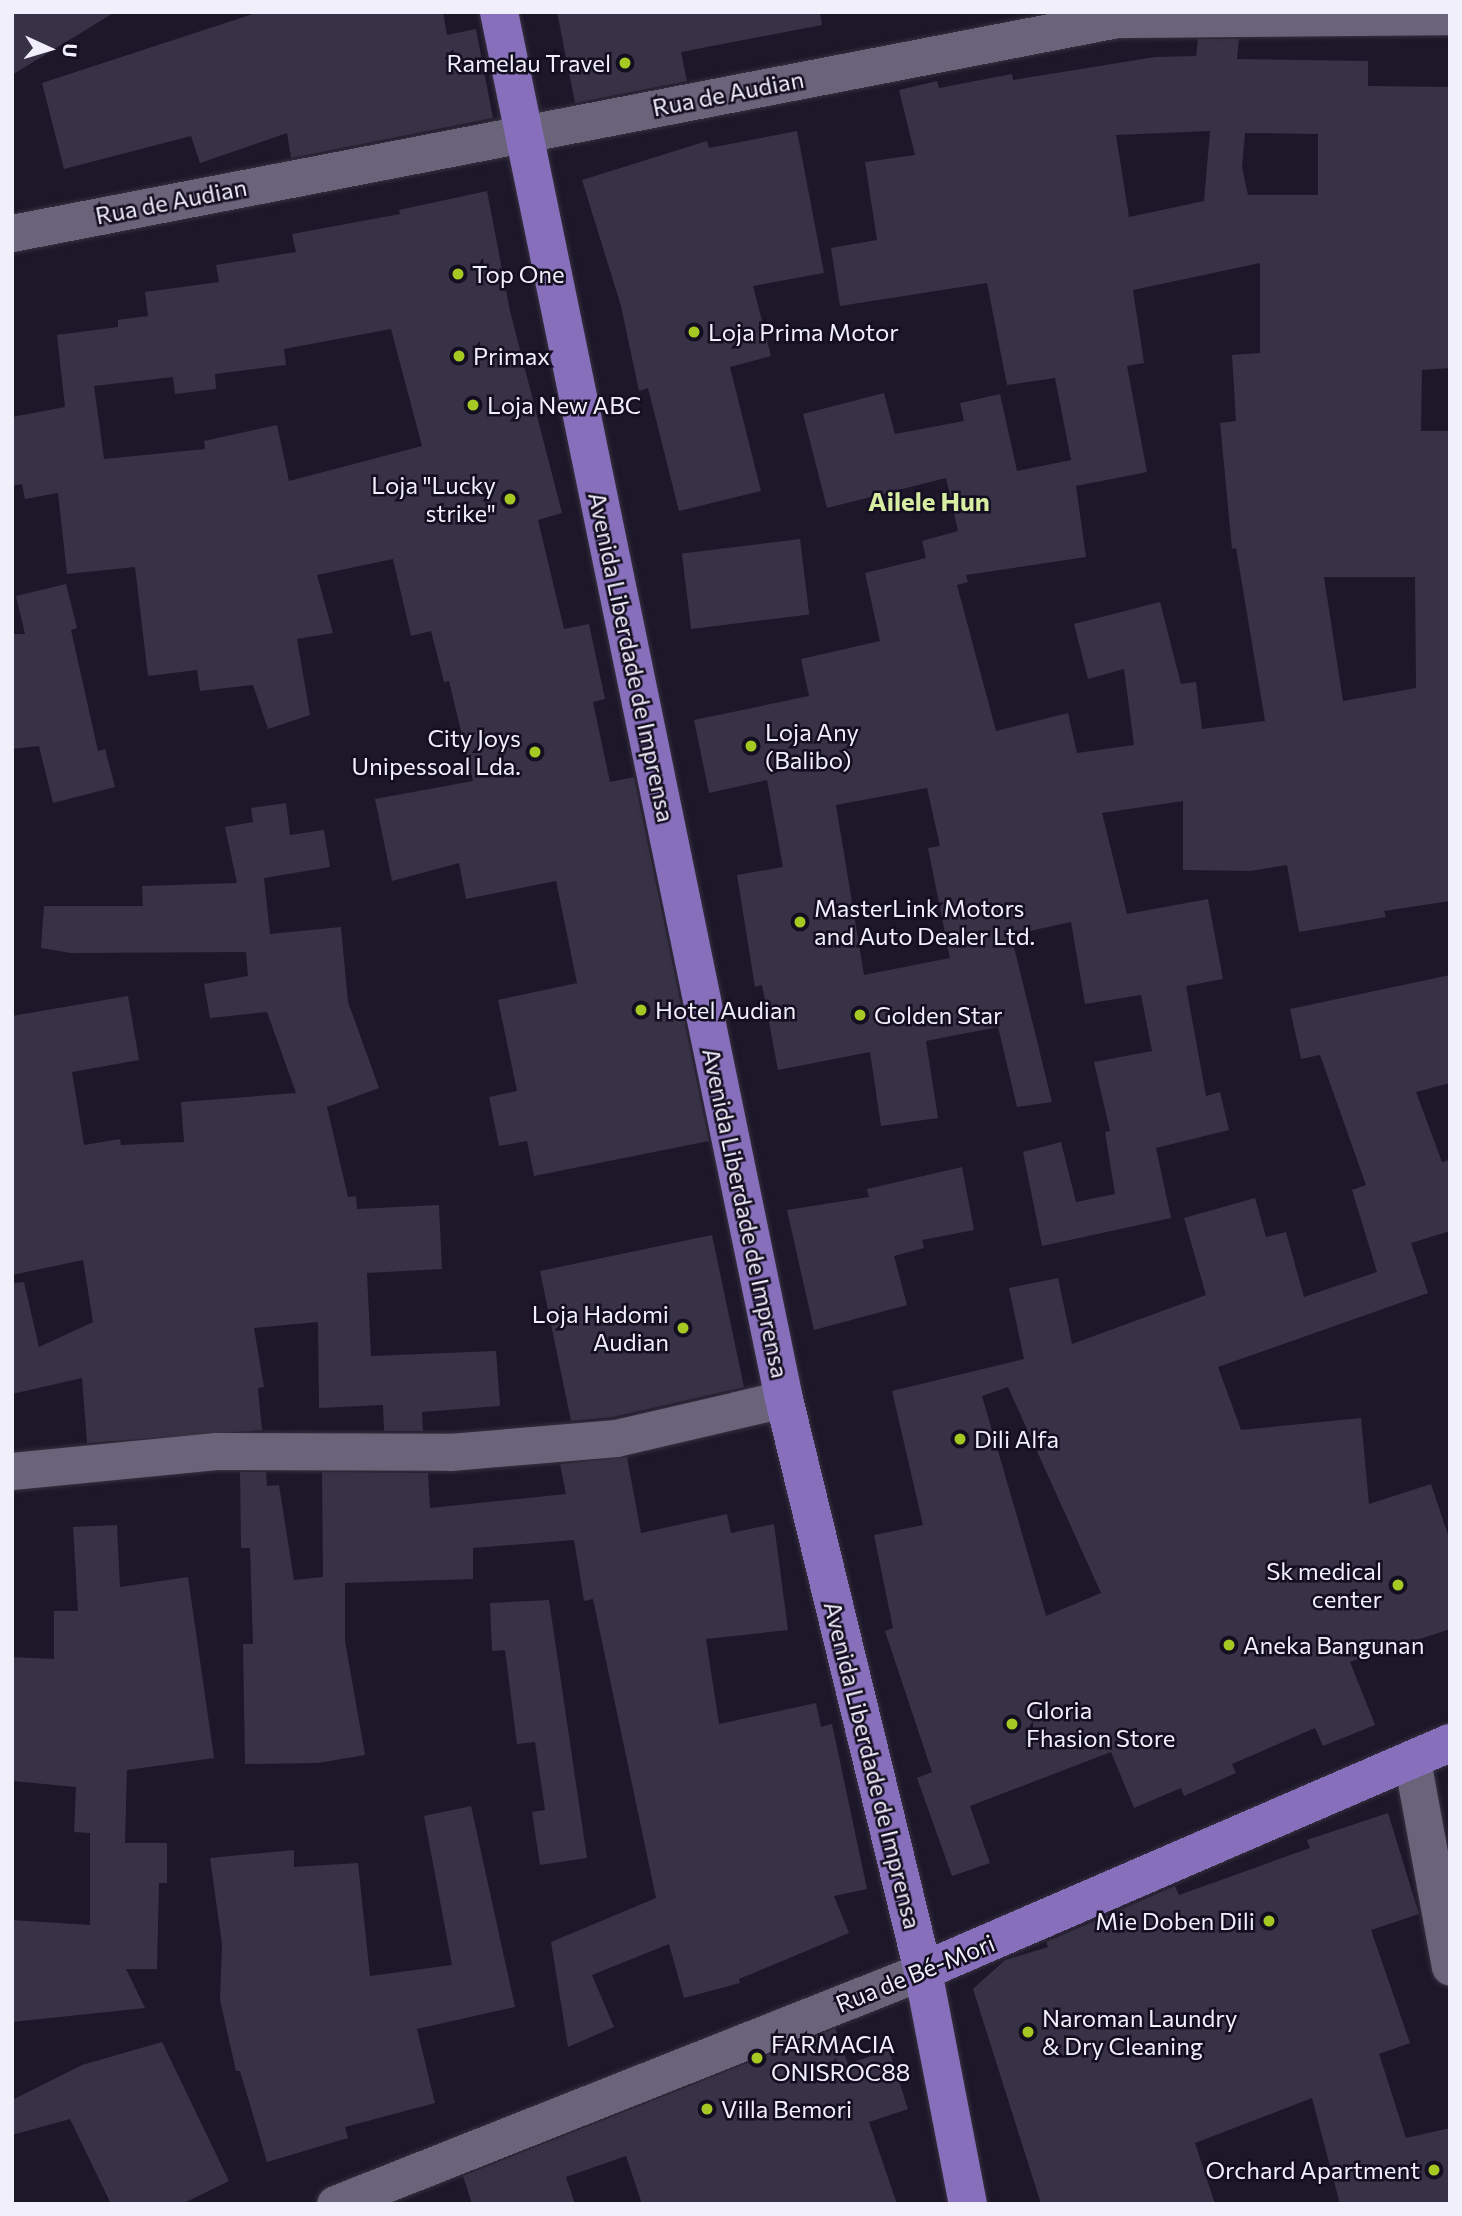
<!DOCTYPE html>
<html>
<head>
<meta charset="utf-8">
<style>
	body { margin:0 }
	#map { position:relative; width:1462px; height:2216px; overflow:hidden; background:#1d1729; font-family:Commissioner,sans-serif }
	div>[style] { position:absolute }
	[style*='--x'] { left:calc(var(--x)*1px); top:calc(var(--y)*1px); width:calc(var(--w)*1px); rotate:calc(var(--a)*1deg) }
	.building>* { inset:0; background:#383246; transform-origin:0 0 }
	.roads { filter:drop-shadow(0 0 2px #363240) drop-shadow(0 0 2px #363240) }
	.minor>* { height:37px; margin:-18.5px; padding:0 18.5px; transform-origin:18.5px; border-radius:18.5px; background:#6a647b }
	.major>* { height:38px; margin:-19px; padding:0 19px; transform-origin:19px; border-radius:19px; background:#886fbb }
	.dots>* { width:19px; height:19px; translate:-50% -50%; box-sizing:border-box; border:4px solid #130e20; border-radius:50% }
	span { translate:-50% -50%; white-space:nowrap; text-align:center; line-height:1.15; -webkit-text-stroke:5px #130e20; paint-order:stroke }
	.poi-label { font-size:24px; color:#f2effc }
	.right { translate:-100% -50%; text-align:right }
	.left { translate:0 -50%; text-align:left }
	.street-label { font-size:24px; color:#f2effc }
	.neighbourhood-label { font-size:26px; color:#d7eea2; font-weight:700 }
	.frame { position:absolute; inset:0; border:14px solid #f2effc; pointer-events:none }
	.north { position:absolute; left:14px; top:14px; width:70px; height:70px; -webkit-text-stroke:5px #130e20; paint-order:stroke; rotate:94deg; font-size:19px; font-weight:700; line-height:28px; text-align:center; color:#f2effc }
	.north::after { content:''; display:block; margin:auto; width:24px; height:32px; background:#f2effc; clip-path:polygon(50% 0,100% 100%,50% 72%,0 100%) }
</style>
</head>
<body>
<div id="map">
	<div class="building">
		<div style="clip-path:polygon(12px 12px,115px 12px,12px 75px)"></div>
		<div style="clip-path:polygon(259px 12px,443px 12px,447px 35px,476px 29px,493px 118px,291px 158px,287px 133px,200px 163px,191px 136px,64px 169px,42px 83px)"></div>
		<div style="clip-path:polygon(557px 12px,820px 12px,822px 25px,681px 52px,687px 81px,575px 103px)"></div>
		<div style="clip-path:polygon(evenodd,1198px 39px,1239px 39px,1237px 59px,1368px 61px,1368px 86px,1450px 87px,1450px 368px,1422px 370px,1421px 431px,1450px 431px,1450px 901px,1384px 911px,1386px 917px,1299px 932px,1287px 865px,1250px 871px,1183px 870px,1183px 801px,1102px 813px,1127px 914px,1208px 899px,1223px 979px,1186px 986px,1206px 1096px,1220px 1092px,1229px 1130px,1156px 1148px,1171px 1218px,1042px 1246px,1023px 1152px,1061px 1142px,1076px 1202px,1115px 1194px,1105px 1132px,1110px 1131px,1094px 1062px,1152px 1051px,1141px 995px,1085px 1004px,1071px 922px,1011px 935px,1052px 1102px,1017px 1107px,998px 1027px,926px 1041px,938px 1118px,881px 1126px,870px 1052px,778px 1070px,762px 985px,755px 987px,737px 875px,783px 867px,767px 780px,709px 793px,694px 720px,809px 696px,801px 659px,880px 641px,865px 573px,926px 558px,922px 541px,958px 531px,946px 478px,827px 508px,803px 414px,884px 393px,895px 434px,964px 421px,960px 403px,1000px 394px,1017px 471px,1071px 460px,1055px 378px,1007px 385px,987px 283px,840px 306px,831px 248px,877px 240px,865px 162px,915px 155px,899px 90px,937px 81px,939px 88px,1012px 74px,1013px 80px,1155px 57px,1196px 56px,1198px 39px,1210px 131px,1204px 201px,1129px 217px,1116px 135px,1210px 131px,1198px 39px,1245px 133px,1318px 134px,1318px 195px,1248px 195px,1242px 167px,1245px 133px,1198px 39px,1260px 263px,1260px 353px,1232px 355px,1236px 421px,1220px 423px,1232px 549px,1236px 548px,1265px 721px,1202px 729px,1196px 682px,1181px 684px,1160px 602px,1074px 624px,1088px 679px,1124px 669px,1134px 745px,1077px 753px,1068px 713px,996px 731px,957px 585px,968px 582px,966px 575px,1086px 557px,1076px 486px,1147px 472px,1127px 366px,1144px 363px,1133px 290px,1260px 263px,1198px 39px,1324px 577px,1415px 577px,1416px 688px,1343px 701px,1324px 577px,1198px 39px,927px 788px,940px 846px,928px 848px,950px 958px,864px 975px,836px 805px,927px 788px)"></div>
		<div style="clip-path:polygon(797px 131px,824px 273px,753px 286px,771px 356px,730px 367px,761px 491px,679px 511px,648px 388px,639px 391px,621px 306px,582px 180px,707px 141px,709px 148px)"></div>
		<div style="clip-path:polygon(evenodd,487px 191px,510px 311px,562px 513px,538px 520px,564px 629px,589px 624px,605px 699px,593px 702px,610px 782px,634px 777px,709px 1141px,534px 1176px,527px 1141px,499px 1146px,489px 1097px,517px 1091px,498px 1000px,577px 983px,556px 881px,466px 899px,459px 863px,392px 881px,375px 799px,473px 781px,449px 681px,444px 682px,431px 631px,411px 636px,393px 559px,317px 575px,333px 633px,297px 639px,310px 715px,268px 729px,253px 685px,200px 691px,197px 670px,148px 676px,135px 567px,67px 574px,58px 493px,25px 499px,22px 484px,12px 486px,12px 417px,65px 407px,57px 335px,118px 327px,118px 320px,148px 316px,145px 292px,219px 282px,216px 265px,296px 252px,292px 234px,400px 214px,399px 210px,487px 191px,391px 329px,422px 446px,289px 481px,277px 425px,204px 441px,205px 449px,104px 459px,94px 386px,173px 377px,175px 394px,216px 389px,215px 374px,286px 365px,284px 349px,391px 329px)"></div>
		<div style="left:800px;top:539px;width:76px;height:119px;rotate:83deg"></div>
		<div style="clip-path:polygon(66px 584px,77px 628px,71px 630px,98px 751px,105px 749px,115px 787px,53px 803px,39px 746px,12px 749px,12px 634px,25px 634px,16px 596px)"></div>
		<div style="clip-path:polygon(286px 803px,290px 835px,324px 830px,330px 867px,264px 878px,270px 934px,341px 927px,348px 1002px,379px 1088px,327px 1107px,348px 1197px,356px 1196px,357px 1209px,439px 1205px,442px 1269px,367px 1273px,371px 1356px,496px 1351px,500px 1406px,422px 1412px,423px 1431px,384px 1431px,383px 1405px,319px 1408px,318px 1322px,254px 1328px,264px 1387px,258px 1388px,262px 1430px,87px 1443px,82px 1378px,12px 1394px,12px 1283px,24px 1282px,39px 1347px,93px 1322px,83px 1260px,12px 1275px,12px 1016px,128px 996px,139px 1060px,72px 1072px,84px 1145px,120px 1139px,121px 1145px,184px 1142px,181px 1102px,296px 1093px,267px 1012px,210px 1018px,204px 984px,248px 976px,246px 952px,71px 953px,41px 948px,44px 906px,143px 906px,142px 886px,237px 883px,225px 827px,253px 822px,251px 808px)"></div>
		<div style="clip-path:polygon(evenodd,1450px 975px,1450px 1083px,1416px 1092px,1442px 1162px,1450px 1160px,1450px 1231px,1411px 1243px,1428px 1293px,1218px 1367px,1241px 1430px,1361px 1418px,1369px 1504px,1431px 1484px,1450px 1541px,1450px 1629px,1350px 1662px,1375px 1725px,1323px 1746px,1315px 1728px,1232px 1764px,1236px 1773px,1184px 1796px,1181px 1788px,1134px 1808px,1111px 1752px,970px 1806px,990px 1863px,952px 1876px,917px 1778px,932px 1772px,885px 1631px,893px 1628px,874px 1535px,923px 1525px,892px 1391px,1024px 1359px,1009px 1288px,1058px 1278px,1072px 1344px,1206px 1295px,1184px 1218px,1255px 1198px,1266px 1237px,1286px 1232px,1304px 1297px,1377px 1272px,1352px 1190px,1366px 1185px,1320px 1055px,1301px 1059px,1290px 1009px,1450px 975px,1008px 1387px,1101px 1593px,1046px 1616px,982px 1396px,1008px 1387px)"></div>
		<div style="clip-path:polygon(962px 1167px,974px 1230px,922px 1240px,924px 1248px,894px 1256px,907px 1305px,814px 1330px,787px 1210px,869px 1197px,867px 1189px)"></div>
		<div style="clip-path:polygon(712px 1235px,744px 1387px,613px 1417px,571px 1421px,540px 1271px)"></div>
		<div style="clip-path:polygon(627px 1457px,641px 1533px,727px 1514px,731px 1533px,774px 1524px,788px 1630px,706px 1639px,719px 1724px,816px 1703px,821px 1727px,832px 1724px,867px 1889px,834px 1896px,849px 1933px,739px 1979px,740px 1983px,684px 1998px,669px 1944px,592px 1975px,614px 2027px,568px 2047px,551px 1942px,656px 1898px,593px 1599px,584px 1601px,574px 1540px,473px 1548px,473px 1579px,345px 1583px,345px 1641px,365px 1755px,318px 1763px,245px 1764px,243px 1644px,253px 1644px,250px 1548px,241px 1548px,240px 1472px,266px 1472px,267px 1486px,279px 1485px,294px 1580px,323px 1577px,322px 1472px,428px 1473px,430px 1508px,566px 1494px,560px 1464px)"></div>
		<div style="clip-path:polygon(117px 1525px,120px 1587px,188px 1577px,214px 1758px,127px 1770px,125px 1843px,167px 1843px,167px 1883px,159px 1883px,157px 1969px,126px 1969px,145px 2008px,12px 2022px,12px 1920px,90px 1925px,90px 1833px,74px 1832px,76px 1787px,12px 1781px,12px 1657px,54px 1659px,54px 1611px,78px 1611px,73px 1527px)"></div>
		<div style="clip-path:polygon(549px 1600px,587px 1858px,540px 1865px,532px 1812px,545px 1810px,535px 1742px,517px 1744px,505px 1650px,492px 1651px,490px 1603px)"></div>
		<div style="clip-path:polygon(471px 1806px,515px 2007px,417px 2029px,435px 2103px,345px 2127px,348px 2138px,267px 2162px,240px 2071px,236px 2071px,220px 2000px,222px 1944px,210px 1858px,294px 1850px,294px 1867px,358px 1863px,370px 1976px,452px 1965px,424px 1816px)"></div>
		<div style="clip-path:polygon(1388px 1813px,1419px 1914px,1371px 1930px,1410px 2043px,1379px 2054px,1406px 2138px,1450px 2128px,1450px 2204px,1340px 2204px,1312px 2098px,1195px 2143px,1215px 2204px,1041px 2204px,973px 1989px,1005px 1960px,1048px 1947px,1046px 1942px,1175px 1886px,1179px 1895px,1310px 1848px,1307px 1840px)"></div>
		<div style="clip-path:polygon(835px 2028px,848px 2064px,889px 2050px,908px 2109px,869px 2122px,897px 2204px,642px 2204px,626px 2156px,566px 2177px,575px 2204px,472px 2204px,463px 2176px)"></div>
		<div style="clip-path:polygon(162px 2042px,229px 2181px,182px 2204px,111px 2204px,70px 2119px,12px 2135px,12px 2100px,82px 2065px)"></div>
	</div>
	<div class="roads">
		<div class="minor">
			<div style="--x:12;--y:233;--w:1126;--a:-10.96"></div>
			<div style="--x:1117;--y:19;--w:333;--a:-0.5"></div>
			<div style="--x:12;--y:1471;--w:205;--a:-5.6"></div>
			<div style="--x:216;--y:1451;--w:234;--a:0.2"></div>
			<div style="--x:450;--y:1452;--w:167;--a:-4.8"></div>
			<div style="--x:616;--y:1438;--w:172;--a:-13.1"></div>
			<div style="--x:1412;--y:1760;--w:210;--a:79.6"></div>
			<div style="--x:335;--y:2204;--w:632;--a:-21.62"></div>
		</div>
		<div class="major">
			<div style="--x:499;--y:12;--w:1416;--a:78.39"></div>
			<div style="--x:784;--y:1399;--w:589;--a:76.34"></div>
			<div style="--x:923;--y:1971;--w:237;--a:79.1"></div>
			<div style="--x:923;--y:1971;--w:574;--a:-23.4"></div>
		</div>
	</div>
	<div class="dots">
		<div style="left:625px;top:63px;background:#a5c823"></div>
		<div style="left:458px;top:274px;background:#a5c823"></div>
		<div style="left:694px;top:332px;background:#a5c823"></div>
		<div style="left:459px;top:356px;background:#a5c823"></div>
		<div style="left:473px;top:405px;background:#a5c823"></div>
		<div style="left:510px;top:499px;background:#a5c823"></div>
		<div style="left:751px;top:746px;background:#a5c823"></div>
		<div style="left:535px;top:752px;background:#a5c823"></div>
		<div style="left:800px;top:922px;background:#a5c823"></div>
		<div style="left:641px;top:1010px;background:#a5c823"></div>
		<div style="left:860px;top:1015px;background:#a5c823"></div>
		<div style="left:683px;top:1328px;background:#a5c823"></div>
		<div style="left:960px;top:1439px;background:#a5c823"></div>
		<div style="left:1398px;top:1585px;background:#a5c823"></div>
		<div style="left:1229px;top:1645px;background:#a5c823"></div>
		<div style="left:1012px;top:1724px;background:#a5c823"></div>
		<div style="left:1269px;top:1921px;background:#a5c823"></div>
		<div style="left:1028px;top:2032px;background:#a5c823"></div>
		<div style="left:757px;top:2058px;background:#a5c823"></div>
		<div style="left:707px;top:2109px;background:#a5c823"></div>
		<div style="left:1434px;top:2170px;background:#a5c823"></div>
	</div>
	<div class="poi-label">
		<span class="right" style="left:611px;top:63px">Ramelau Travel</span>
		<span class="left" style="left:472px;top:274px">Top One</span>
		<span class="left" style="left:708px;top:332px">Loja Prima Motor</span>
		<span class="left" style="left:473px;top:356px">Primax</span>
		<span class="left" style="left:487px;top:405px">Loja New ABC</span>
		<span class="right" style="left:496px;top:499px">Loja "Lucky<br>strike"</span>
		<span class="left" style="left:765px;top:746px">Loja Any<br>(Balibo)</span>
		<span class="right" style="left:521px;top:752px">City Joys<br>Unipessoal Lda.</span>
		<span class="left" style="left:814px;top:922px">MasterLink Motors<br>and Auto Dealer Ltd.</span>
		<span class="left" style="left:655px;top:1010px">Hotel Audian</span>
		<span class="left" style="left:874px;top:1015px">Golden Star</span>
		<span class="right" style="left:669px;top:1328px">Loja Hadomi<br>Audian</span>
		<span class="left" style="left:974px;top:1439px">Dili Alfa</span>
		<span class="right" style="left:1382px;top:1585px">Sk medical<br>center</span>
		<span class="left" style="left:1243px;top:1645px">Aneka Bangunan</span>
		<span class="left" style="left:1026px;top:1724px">Gloria<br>Fhasion Store</span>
		<span class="right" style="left:1255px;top:1921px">Mie Doben Dili</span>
		<span class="left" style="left:1042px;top:2032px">Naroman Laundry<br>&amp; Dry Cleaning</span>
		<span class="left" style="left:771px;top:2058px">FARMACIA<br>ONISROC88</span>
		<span class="left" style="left:721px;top:2109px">Villa Bemori</span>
		<span class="right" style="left:1420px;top:2170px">Orchard Apartment</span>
	</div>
	<div class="street-label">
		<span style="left:728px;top:93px;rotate:-11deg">Rua de Audian</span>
		<span style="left:171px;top:201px;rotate:-11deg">Rua de Audian</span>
		<span style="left:632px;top:657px;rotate:78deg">Avenida Liberdade de Imprensa</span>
		<span style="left:746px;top:1213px;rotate:78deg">Avenida Liberdade de Imprensa</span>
		<span style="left:873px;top:1765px;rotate:76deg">Avenida Liberdade de Imprensa</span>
		<span style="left:915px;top:1973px;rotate:-22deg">Rua de Bé-Mori</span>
	</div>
	<div class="neighbourhood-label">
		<span style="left:929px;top:501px">Ailele Hun</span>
	</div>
	<div class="frame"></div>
	<div class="north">U</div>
</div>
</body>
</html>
